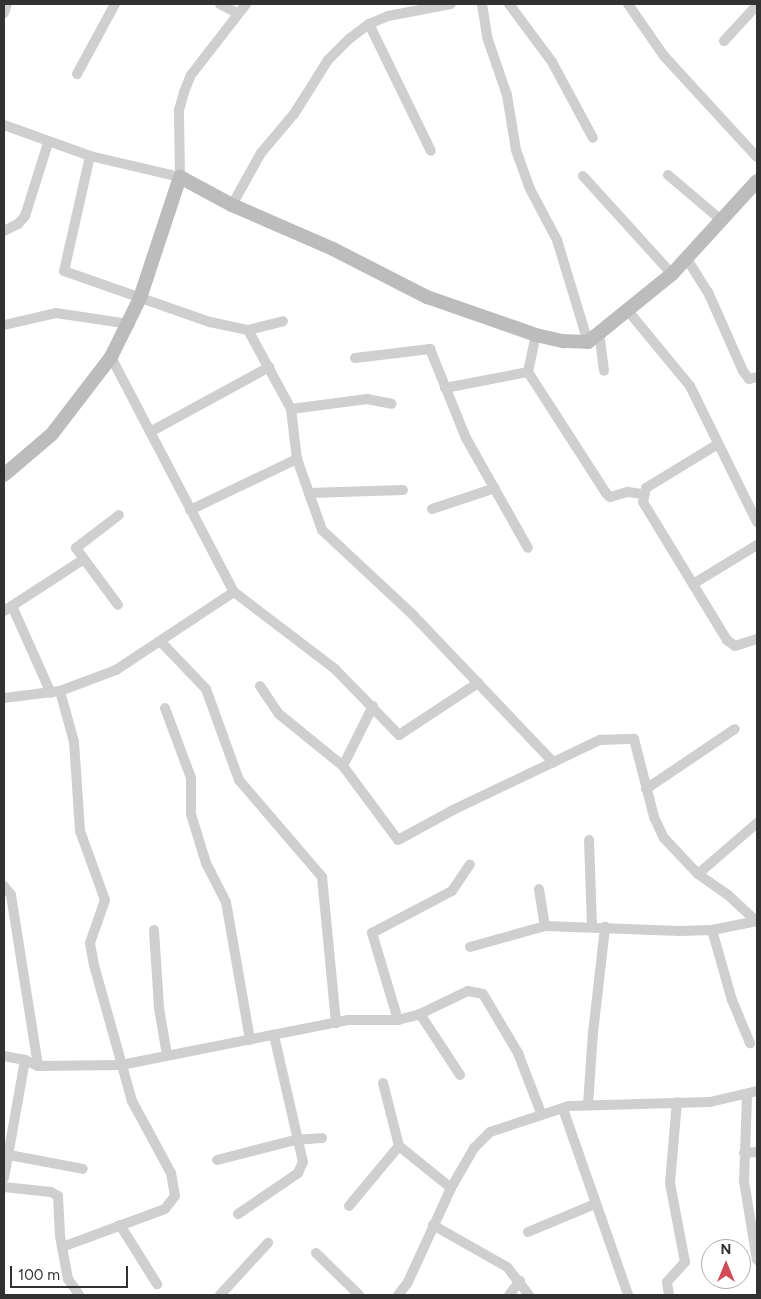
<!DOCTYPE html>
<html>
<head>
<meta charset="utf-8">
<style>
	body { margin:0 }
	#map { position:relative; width:761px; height:1299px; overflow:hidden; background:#fff; font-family:Figtree,sans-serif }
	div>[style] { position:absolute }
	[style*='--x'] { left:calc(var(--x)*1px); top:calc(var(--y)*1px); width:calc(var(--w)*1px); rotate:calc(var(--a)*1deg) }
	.street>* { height:10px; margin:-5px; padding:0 5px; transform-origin:5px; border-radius:5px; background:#cfcfcf }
	.secondary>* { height:14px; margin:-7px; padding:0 7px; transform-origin:7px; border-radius:7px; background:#bcbcbc }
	span { translate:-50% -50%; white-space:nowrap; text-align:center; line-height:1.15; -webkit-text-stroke:5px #fff; paint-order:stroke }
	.frame { position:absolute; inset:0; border:5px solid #323232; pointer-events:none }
	.north { position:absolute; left:701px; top:1239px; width:50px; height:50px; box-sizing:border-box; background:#fff; border:1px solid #adadad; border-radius:50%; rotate:0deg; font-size:14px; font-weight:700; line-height:20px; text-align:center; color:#323232 }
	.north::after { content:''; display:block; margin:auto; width:18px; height:22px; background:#d14c57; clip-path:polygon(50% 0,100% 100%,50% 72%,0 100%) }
	.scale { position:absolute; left:10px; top:1266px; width:118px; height:22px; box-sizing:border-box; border:2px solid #323232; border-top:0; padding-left:6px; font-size:15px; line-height:18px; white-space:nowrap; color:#323232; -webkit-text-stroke:4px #fff; paint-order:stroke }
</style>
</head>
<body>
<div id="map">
	<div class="street">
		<div style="--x:220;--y:4;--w:19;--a:28"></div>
		<div style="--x:482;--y:4;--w:33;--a:81"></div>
		<div style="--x:487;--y:37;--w:61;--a:71"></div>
		<div style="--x:507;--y:95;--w:56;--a:80.7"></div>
		<div style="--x:516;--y:150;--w:41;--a:70.3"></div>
		<div style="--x:530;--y:189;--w:58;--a:62.1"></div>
		<div style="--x:557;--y:240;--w:107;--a:73.1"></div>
		<div style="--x:509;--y:4;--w:72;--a:53.4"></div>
		<div style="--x:552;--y:62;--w:86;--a:61.7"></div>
		<div style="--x:628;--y:4;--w:63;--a:55.3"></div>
		<div style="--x:664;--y:56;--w:137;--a:47.4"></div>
		<div style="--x:4;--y:13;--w:9;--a:-72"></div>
		<div style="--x:369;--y:24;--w:141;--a:64"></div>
		<div style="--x:724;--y:41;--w:49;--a:-47.5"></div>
		<div style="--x:77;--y:74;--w:80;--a:-61.5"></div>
		<div style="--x:4;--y:125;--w:91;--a:19.8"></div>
		<div style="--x:90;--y:156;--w:92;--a:13.1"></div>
		<div style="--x:180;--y:177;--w:67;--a:-90.9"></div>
		<div style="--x:179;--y:110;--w:19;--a:-74"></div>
		<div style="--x:184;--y:92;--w:18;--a:-68"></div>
		<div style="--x:191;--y:75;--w:90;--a:-52.2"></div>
		<div style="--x:90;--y:156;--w:118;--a:102.7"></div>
		<div style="--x:64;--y:271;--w:155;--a:19.3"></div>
		<div style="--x:210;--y:322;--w:39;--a:12"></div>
		<div style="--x:248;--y:330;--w:36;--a:-14"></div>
		<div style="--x:668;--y:175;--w:70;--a:40.3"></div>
		<div style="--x:583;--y:176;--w:132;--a:47.8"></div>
		<div style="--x:232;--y:205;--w:60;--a:-60.9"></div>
		<div style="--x:261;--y:153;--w:51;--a:-49.8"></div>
		<div style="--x:294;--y:114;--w:64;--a:-57.8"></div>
		<div style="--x:328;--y:60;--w:30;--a:-45"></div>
		<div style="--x:349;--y:39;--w:25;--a:-37"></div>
		<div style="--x:369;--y:24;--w:21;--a:-23"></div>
		<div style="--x:388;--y:16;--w:64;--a:-10.8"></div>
		<div style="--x:4;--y:231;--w:16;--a:-27"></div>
		<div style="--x:18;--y:224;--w:11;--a:-49"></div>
		<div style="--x:25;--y:216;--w:77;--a:-72.5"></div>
		<div style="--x:687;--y:259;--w:39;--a:58"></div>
		<div style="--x:708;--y:292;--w:86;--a:66.1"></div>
		<div style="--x:743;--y:371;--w:10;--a:53"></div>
		<div style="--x:749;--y:379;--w:8;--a:-14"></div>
		<div style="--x:629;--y:312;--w:96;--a:50.5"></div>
		<div style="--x:690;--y:386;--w:152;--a:63.8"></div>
		<div style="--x:4;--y:325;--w:53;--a:-13"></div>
		<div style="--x:56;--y:313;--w:75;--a:8.5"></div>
		<div style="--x:248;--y:330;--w:90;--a:61.4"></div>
		<div style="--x:291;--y:409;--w:50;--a:83.2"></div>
		<div style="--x:297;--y:459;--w:75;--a:70.6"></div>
		<div style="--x:322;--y:530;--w:125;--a:43"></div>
		<div style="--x:413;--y:615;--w:204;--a:46.4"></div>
		<div style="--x:599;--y:331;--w:40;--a:82.9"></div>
		<div style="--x:111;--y:357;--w:265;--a:62.4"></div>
		<div style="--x:234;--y:592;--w:127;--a:37.3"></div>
		<div style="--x:335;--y:669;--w:92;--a:45.9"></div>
		<div style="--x:399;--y:735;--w:95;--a:-33.4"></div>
		<div style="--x:355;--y:358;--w:76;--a:-6.8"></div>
		<div style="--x:430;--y:349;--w:96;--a:68"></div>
		<div style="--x:466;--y:438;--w:126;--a:60.6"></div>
		<div style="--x:528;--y:372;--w:144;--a:57.2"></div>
		<div style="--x:606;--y:493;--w:6;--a:45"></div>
		<div style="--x:610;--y:497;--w:19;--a:-16"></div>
		<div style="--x:628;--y:492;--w:15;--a:8"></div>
		<div style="--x:445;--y:388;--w:85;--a:-10.9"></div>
		<div style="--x:528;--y:372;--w:38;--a:-78"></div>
		<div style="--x:291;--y:409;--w:77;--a:-7.5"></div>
		<div style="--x:367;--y:399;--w:25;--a:11"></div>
		<div style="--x:150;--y:432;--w:136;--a:-28.6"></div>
		<div style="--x:718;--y:444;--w:84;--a:148.6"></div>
		<div style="--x:646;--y:488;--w:14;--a:102"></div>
		<div style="--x:643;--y:502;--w:162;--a:58.7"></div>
		<div style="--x:727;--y:640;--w:10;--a:37"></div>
		<div style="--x:735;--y:646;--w:23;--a:-18"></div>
		<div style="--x:309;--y:493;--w:94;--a:-1.8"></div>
		<div style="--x:432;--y:509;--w:66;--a:-18.4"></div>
		<div style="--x:190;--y:510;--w:119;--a:-25.5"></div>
		<div style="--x:84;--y:559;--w:57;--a:53.5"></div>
		<div style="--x:693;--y:584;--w:75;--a:-31.4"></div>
		<div style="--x:12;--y:606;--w:95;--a:65.9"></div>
		<div style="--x:4;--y:611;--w:95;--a:-33"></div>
		<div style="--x:84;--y:559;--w:14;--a:-126"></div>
		<div style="--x:76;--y:548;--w:54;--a:-37.5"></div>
		<div style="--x:161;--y:642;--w:65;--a:46.2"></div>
		<div style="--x:206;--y:689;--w:97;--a:70.1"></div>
		<div style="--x:239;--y:780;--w:128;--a:49.4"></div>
		<div style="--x:322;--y:877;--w:147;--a:84.5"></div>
		<div style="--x:260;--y:686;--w:34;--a:56"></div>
		<div style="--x:279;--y:714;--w:82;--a:39.1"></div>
		<div style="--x:343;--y:766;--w:92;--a:53.4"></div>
		<div style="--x:398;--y:840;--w:63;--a:-28.6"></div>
		<div style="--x:453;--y:810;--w:163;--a:-25.5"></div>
		<div style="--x:600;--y:740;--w:34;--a:-2"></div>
		<div style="--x:634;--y:739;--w:81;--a:75.6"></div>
		<div style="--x:654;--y:817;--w:23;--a:65"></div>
		<div style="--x:664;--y:838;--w:50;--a:46.6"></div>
		<div style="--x:698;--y:874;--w:35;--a:35"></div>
		<div style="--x:727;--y:894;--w:41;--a:43"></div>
		<div style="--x:60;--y:691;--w:53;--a:74.6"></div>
		<div style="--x:74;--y:742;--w:89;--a:86.1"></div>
		<div style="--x:80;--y:831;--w:73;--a:70.1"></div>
		<div style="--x:105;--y:900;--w:46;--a:109.2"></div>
		<div style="--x:90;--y:943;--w:22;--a:80"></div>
		<div style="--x:94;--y:965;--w:141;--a:74.4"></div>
		<div style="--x:132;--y:1101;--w:82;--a:61.6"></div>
		<div style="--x:171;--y:1173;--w:23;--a:80"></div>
		<div style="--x:175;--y:1196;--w:16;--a:128"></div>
		<div style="--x:165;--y:1209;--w:110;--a:159.7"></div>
		<div style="--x:4;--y:698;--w:56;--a:-7.1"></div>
		<div style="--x:60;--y:691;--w:60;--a:-20.6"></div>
		<div style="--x:116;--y:670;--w:141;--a:-33.5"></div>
		<div style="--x:165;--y:708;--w:75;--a:69.6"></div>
		<div style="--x:191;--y:778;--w:36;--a:90"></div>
		<div style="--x:191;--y:814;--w:51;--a:73"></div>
		<div style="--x:206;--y:863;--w:44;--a:62.9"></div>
		<div style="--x:226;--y:902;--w:140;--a:80.1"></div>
		<div style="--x:343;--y:766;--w:67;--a:-63.4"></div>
		<div style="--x:646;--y:789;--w:107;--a:-34"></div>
		<div style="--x:589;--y:840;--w:86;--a:88"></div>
		<div style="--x:698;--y:874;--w:78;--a:-40.8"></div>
		<div style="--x:4;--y:886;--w:11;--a:52"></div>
		<div style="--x:11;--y:895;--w:173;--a:81"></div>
		<div style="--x:539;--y:889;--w:37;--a:81"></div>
		<div style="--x:154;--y:930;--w:78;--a:86.3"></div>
		<div style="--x:159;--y:1008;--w:48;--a:80.3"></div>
		<div style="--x:712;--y:930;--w:73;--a:74.1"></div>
		<div style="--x:732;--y:1000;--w:47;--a:67.3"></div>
		<div style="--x:470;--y:947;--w:78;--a:-15.6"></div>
		<div style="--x:545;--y:926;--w:135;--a:2.1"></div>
		<div style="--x:680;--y:931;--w:32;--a:-2"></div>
		<div style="--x:712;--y:930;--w:46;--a:-11.3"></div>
		<div style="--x:420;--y:1014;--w:73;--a:56.7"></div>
		<div style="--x:398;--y:1020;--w:91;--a:-106.6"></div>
		<div style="--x:372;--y:933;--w:90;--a:-27.7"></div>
		<div style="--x:452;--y:891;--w:32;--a:-56"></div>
		<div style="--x:4;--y:1056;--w:21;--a:11"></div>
		<div style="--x:25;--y:1060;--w:14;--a:25"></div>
		<div style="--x:38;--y:1066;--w:83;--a:-0.7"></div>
		<div style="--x:121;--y:1065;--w:231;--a:-11.2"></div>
		<div style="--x:348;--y:1020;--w:50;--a:0"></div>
		<div style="--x:398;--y:1020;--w:23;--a:-15"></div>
		<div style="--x:420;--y:1014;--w:53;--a:-25.6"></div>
		<div style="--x:468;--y:991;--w:15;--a:11"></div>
		<div style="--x:483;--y:994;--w:69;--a:59.3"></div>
		<div style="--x:518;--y:1053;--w:64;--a:69"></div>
		<div style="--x:383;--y:1083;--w:65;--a:75.7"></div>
		<div style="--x:399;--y:1146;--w:67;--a:38.9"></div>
		<div style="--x:747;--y:1096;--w:85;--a:92"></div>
		<div style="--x:744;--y:1181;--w:80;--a:80.7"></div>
		<div style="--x:588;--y:1104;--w:71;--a:-86"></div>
		<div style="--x:593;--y:1033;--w:107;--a:-83.5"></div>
		<div style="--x:563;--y:1109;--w:197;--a:70.7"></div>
		<div style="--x:744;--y:1153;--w:13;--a:-4"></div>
		<div style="--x:9;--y:1155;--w:75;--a:10.7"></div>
		<div style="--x:217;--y:1160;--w:81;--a:-14.4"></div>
		<div style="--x:295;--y:1140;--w:27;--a:-4"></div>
		<div style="--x:4;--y:1178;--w:120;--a:-79.9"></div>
		<div style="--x:4;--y:1187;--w:47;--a:6.1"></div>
		<div style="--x:51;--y:1192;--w:8;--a:30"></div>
		<div style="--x:58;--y:1196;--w:40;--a:87.1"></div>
		<div style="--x:60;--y:1236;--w:44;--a:79.5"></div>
		<div style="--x:68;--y:1279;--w:19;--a:55"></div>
		<div style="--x:349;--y:1206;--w:78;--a:-50.2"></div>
		<div style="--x:238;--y:1214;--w:73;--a:-34.3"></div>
		<div style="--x:298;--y:1173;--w:12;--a:-66"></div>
		<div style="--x:303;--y:1162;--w:130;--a:-102.9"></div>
		<div style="--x:120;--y:1225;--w:70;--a:57.9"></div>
		<div style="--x:433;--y:1225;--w:85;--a:29.6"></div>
		<div style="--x:507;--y:1267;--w:36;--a:52"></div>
		<div style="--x:528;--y:1232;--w:73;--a:-22.7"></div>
		<div style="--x:316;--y:1253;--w:60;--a:44.3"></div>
		<div style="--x:220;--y:1295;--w:71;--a:-47.3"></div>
		<div style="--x:398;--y:1295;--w:16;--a:-52"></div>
		<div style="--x:408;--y:1282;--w:103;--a:-65.4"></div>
		<div style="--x:451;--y:1188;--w:46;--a:-60.1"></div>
		<div style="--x:474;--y:1148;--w:23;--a:-45"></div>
		<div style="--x:490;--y:1132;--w:83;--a:-18.2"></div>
		<div style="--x:569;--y:1106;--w:141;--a:-1.6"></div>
		<div style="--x:710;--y:1102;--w:48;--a:-13.2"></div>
		<div style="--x:509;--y:1295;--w:18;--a:-52"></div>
		<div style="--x:669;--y:1295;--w:13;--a:-99"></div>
		<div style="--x:667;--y:1282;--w:27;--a:-48"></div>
		<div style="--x:685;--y:1262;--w:80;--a:-100.8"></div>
		<div style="--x:670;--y:1183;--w:81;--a:-85.1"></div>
	</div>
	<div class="secondary">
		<div style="--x:4;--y:475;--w:63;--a:-40.5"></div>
		<div style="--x:52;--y:434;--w:97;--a:-52.5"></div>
		<div style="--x:111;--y:357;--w:66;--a:-63.8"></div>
		<div style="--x:140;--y:298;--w:127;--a:-71.7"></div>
		<div style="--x:180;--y:177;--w:59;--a:28.3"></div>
		<div style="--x:232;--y:205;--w:110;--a:23.5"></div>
		<div style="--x:333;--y:249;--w:106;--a:27.1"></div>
		<div style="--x:427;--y:297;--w:115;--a:19.2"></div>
		<div style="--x:536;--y:335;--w:28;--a:13"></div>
		<div style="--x:563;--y:341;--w:25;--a:2"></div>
		<div style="--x:588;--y:342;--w:108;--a:-39"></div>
		<div style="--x:672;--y:274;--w:126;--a:-47.6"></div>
	</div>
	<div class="frame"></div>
	<div class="north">N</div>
	<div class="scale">100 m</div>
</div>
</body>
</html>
